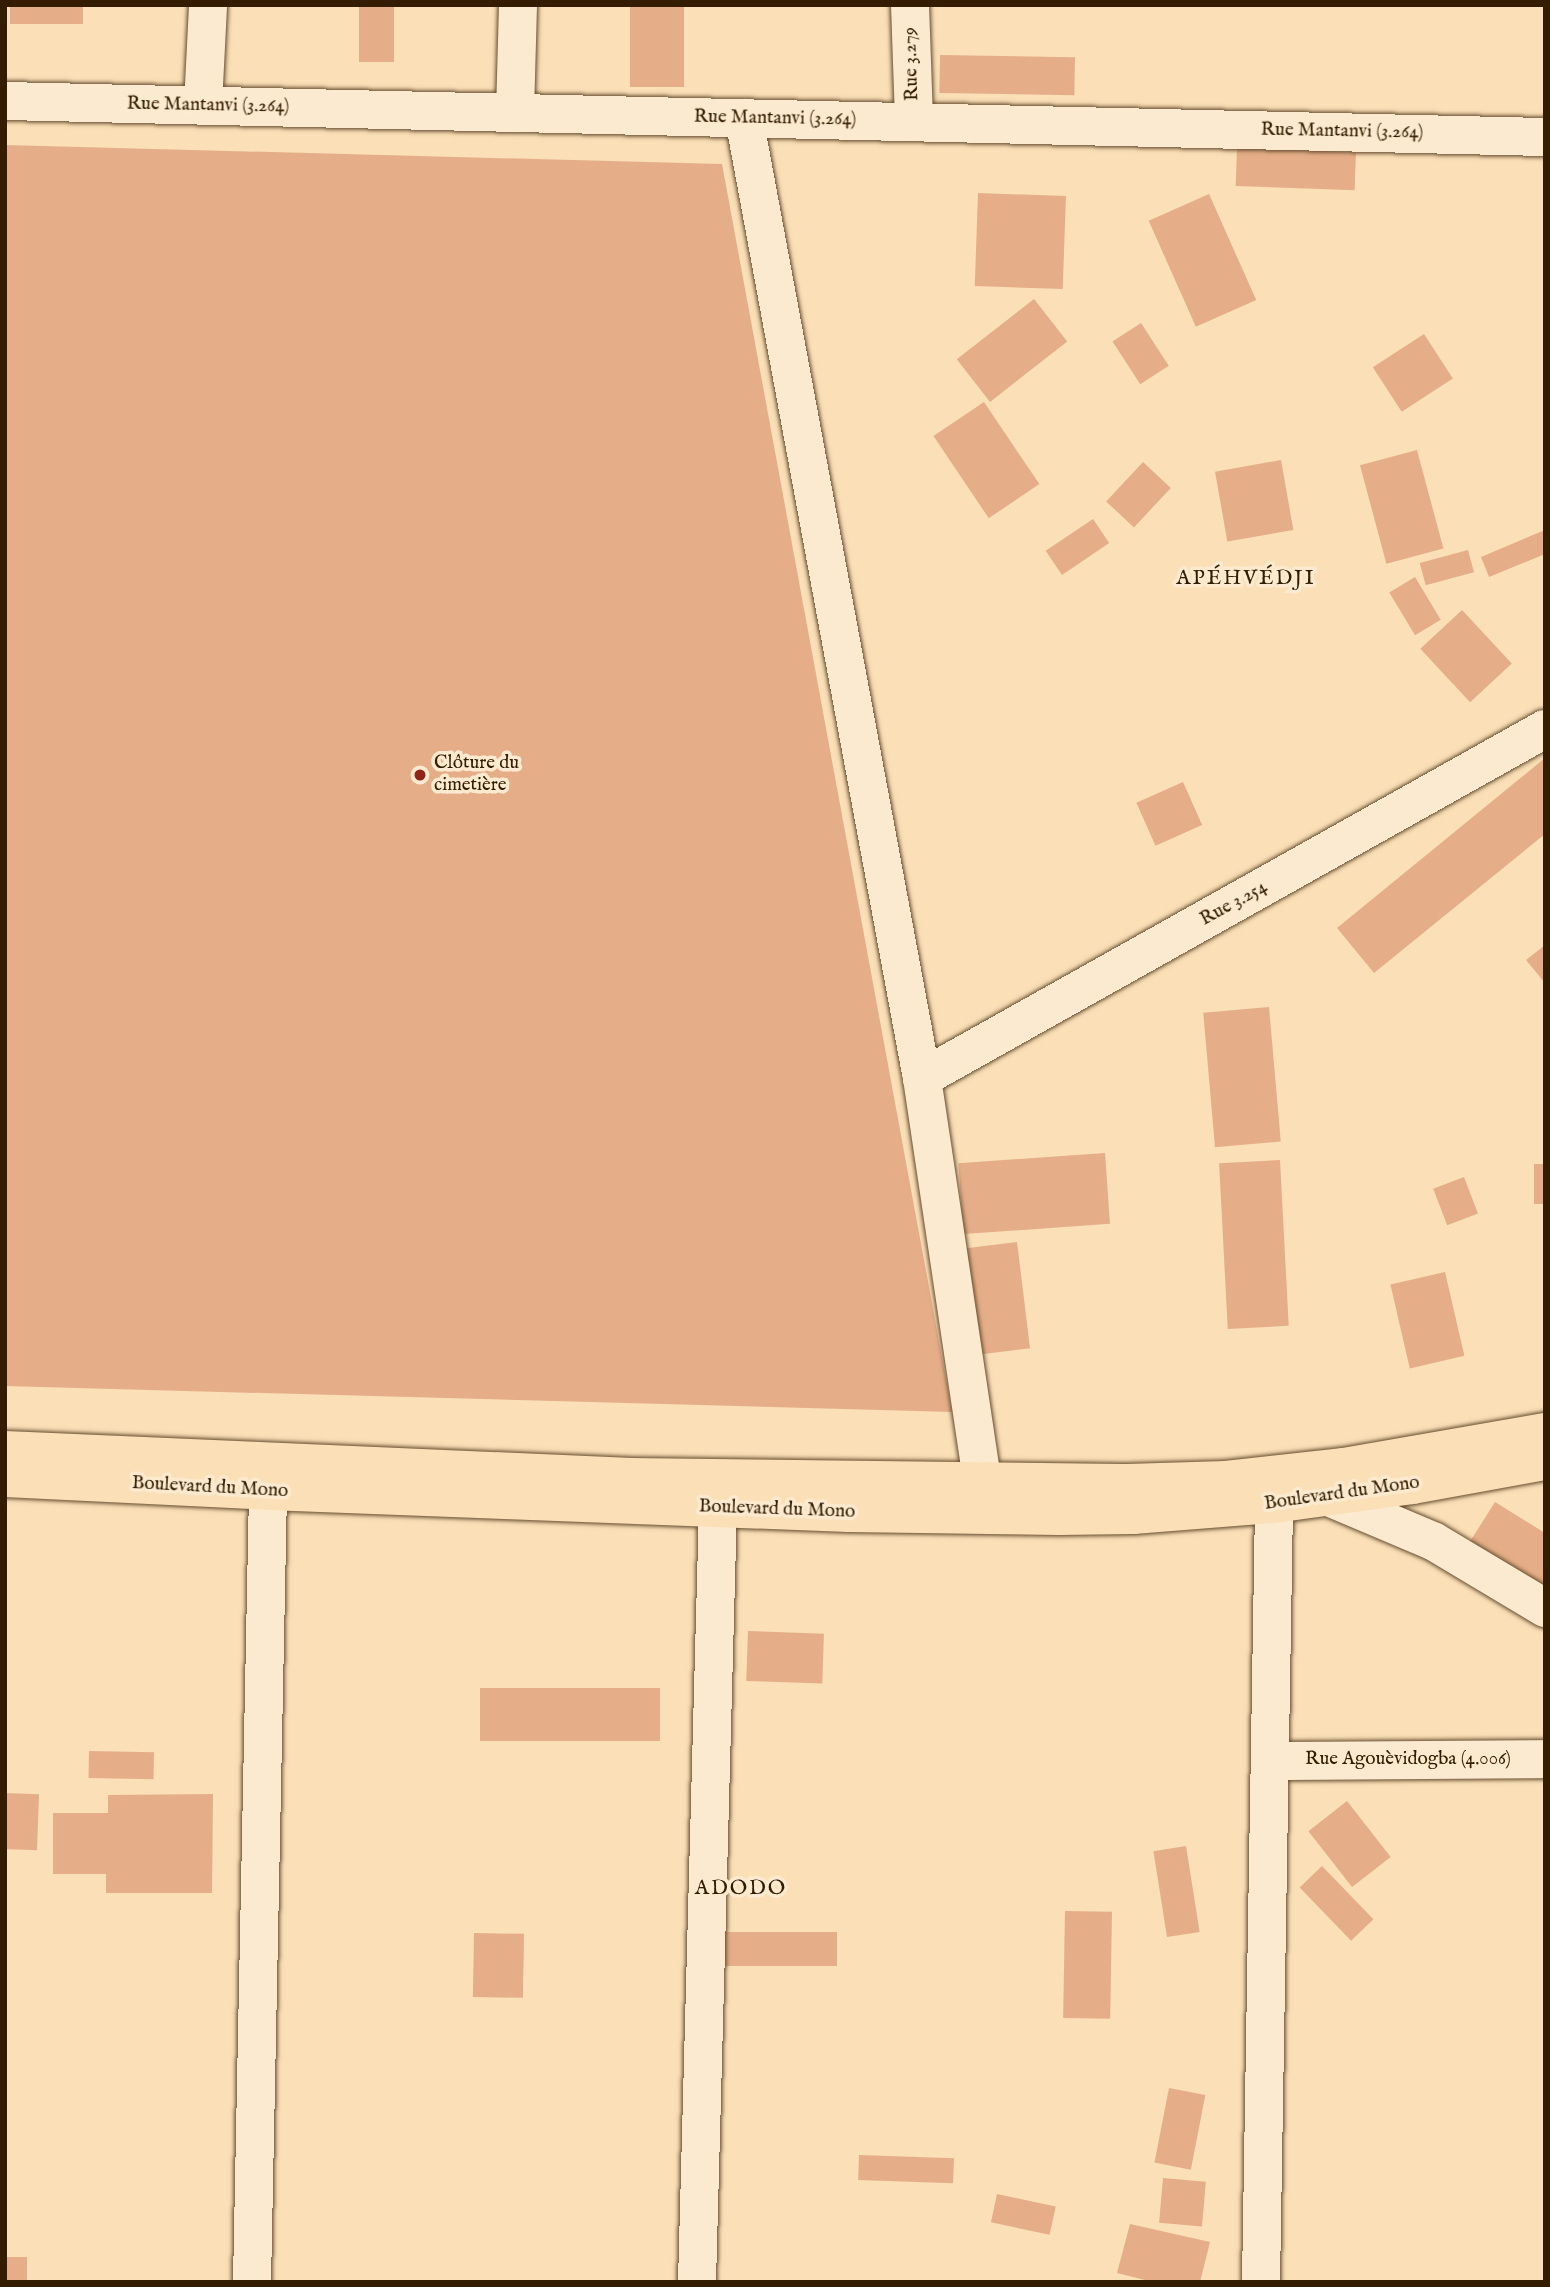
<!DOCTYPE html>
<html>
<head>
<meta charset="utf-8">
<style>
	body { margin:0 }
	#map { position:relative; width:1550px; height:2287px; overflow:hidden; background:#fadfb7; font-family:"IM FELL English",serif }
	div>[style] { position:absolute }
	[style*='--x'] { left:calc(var(--x)*1px); top:calc(var(--y)*1px); width:calc(var(--w)*1px); rotate:calc(var(--a)*1deg) }
	.building>* { inset:0; background:#e5ae88; transform-origin:0 0 }
	.roads { filter:drop-shadow(0 0 2px #654d2e) drop-shadow(0 0 2px #654d2e) }
	.minor>* { height:38px; margin:-19px; padding:0 19px; transform-origin:19px; border-radius:19px; background:#fcead0 }
	.major>* { height:38px; margin:-19px; padding:0 19px; transform-origin:19px; border-radius:19px; background:#fadfb7 }
	.dots>* { width:19px; height:19px; translate:-50% -50%; box-sizing:border-box; border:4px solid #fcead0; border-radius:50% }
	span { translate:-50% -50%; white-space:nowrap; text-align:center; line-height:1.15; -webkit-text-stroke:7px #fcead0; paint-order:stroke }
	.street-label { font-size:19px; color:#331c00 }
	.poi-label { font-size:19px; color:#331c00 }
	.left { translate:0 -50%; text-align:left }
	.neighbourhood-label { font-size:21px; color:#331c00; letter-spacing:2px }
	.frame { position:absolute; inset:0; border:7px solid #331c00; pointer-events:none }
</style>
</head>
<body>
<div id="map">
	<div class="building">
		<div style="left:10px;top:5px;width:73px;height:19px"></div>
		<div style="left:359px;top:5px;width:35px;height:57px"></div>
		<div style="left:630px;top:5px;width:54px;height:82px"></div>
		<div style="left:940px;top:55px;width:135px;height:38px;rotate:1deg"></div>
		<div style="clip-path:polygon(5px 145px,722px 164px,952px 1412px,5px 1386px)"></div>
		<div style="left:1237px;top:148px;width:119px;height:38px;rotate:2deg"></div>
		<div style="left:978px;top:193px;width:88px;height:93px;rotate:2deg"></div>
		<div style="left:1209px;top:194px;width:116px;height:66px;rotate:66deg"></div>
		<div style="left:1034px;top:299px;width:54px;height:98px;rotate:52deg"></div>
		<div style="left:1141px;top:323px;width:51px;height:34px;rotate:57deg"></div>
		<div style="left:1424px;top:334px;width:53px;height:61px;rotate:57deg"></div>
		<div style="left:984px;top:402px;width:99px;height:61px;rotate:56deg"></div>
		<div style="left:1417px;top:450px;width:102px;height:59px;rotate:75deg"></div>
		<div style="left:1281px;top:460px;width:71px;height:67px;rotate:80deg"></div>
		<div style="left:1143px;top:462px;width:38px;height:54px;rotate:43deg"></div>
		<div style="left:1093px;top:519px;width:29px;height:57px;rotate:56deg"></div>
		<div style="clip-path:polygon(1545px 530px,1545px 554px,1489px 577px,1481px 557px)"></div>
		<div style="left:1468px;top:550px;width:23px;height:50px;rotate:75deg"></div>
		<div style="left:1415px;top:577px;width:50px;height:30px;rotate:59deg"></div>
		<div style="left:1462px;top:610px;width:73px;height:57px;rotate:47deg"></div>
		<div style="clip-path:polygon(1545px 758px,1545px 834px,1374px 973px,1337px 928px)"></div>
		<div style="left:1183px;top:782px;width:47px;height:51px;rotate:66deg"></div>
		<div style="clip-path:polygon(1545px 945px,1545px 983px,1526px 960px)"></div>
		<div style="left:1269px;top:1007px;width:135px;height:66px;rotate:85deg"></div>
		<div style="left:1105px;top:1153px;width:71px;height:147px;rotate:86deg"></div>
		<div style="left:1280px;top:1160px;width:166px;height:61px;rotate:87deg"></div>
		<div style="left:1534px;top:1164px;width:11px;height:40px"></div>
		<div style="left:1464px;top:1177px;width:39px;height:33px;rotate:69deg"></div>
		<div style="left:1017px;top:1242px;width:107px;height:51px;rotate:83deg"></div>
		<div style="left:1445px;top:1272px;width:86px;height:56px;rotate:77deg"></div>
		<div style="clip-path:polygon(1495px 1502px,1545px 1533px,1545px 1597px,1466px 1548px)"></div>
		<div style="left:748px;top:1631px;width:76px;height:50px;rotate:2deg"></div>
		<div style="left:660px;top:1688px;width:53px;height:180px;rotate:90deg"></div>
		<div style="left:89px;top:1751px;width:65px;height:27px;rotate:1deg"></div>
		<div style="left:5px;top:1793px;width:34px;height:56px;rotate:2deg"></div>
		<div style="clip-path:polygon(213px 1794px,212px 1893px,106px 1893px,106px 1874px,53px 1874px,53px 1813px,108px 1813px,108px 1795px)"></div>
		<div style="left:1347px;top:1801px;width:71px;height:49px;rotate:52deg"></div>
		<div style="left:1186px;top:1846px;width:87px;height:33px;rotate:81deg"></div>
		<div style="left:1322px;top:1866px;width:74px;height:31px;rotate:46deg"></div>
		<div style="left:1065px;top:1911px;width:47px;height:107px;rotate:1deg"></div>
		<div style="left:720px;top:1932px;width:117px;height:34px"></div>
		<div style="left:474px;top:1933px;width:50px;height:64px;rotate:1deg"></div>
		<div style="left:1169px;top:2088px;width:37px;height:76px;rotate:11deg"></div>
		<div style="left:859px;top:2155px;width:95px;height:25px;rotate:2deg"></div>
		<div style="left:1163px;top:2178px;width:43px;height:45px;rotate:5deg"></div>
		<div style="left:997px;top:2194px;width:60px;height:29px;rotate:12deg"></div>
		<div style="clip-path:polygon(1130px 2224px,1210px 2242px,1200px 2282px,1153px 2282px,1117px 2273px)"></div>
		<div style="left:5px;top:2257px;width:22px;height:25px"></div>
	</div>
	<div class="roads">
		<div class="minor">
			<div style="--x:910;--y:5;--w:117;--a:88"></div>
			<div style="--x:5;--y:101;--w:1540;--a:1.34"></div>
			<div style="--x:203;--y:105;--w:100;--a:-87.1"></div>
			<div style="--x:515;--y:113;--w:108;--a:-88.4"></div>
			<div style="--x:744;--y:118;--w:976;--a:79.5"></div>
			<div style="--x:922;--y:1078;--w:406;--a:81.5"></div>
			<div style="--x:922;--y:1078;--w:714;--a:-29.26"></div>
			<div style="--x:1331;--y:1498;--w:111;--a:22.9"></div>
			<div style="--x:1433;--y:1541;--w:131;--a:30.9"></div>
			<div style="--x:1271;--y:1761;--w:274;--a:-0.4"></div>
			<div style="--x:252;--y:2282;--w:791;--a:-88.84"></div>
			<div style="--x:697;--y:2282;--w:774;--a:-88.45"></div>
			<div style="--x:1261;--y:2282;--w:778;--a:-89.04"></div>
		</div>
		<div class="major">
			<div style="--x:5;--y:1450;--w:627;--a:2.47"></div>
			<div style="--x:631;--y:1477;--w:496;--a:0.7"></div>
			<div style="--x:1127;--y:1483;--w:99;--a:-1.7"></div>
			<div style="--x:1226;--y:1480;--w:119;--a:-6.3"></div>
			<div style="--x:1344;--y:1467;--w:204;--a:-9.9"></div>
			<div style="--x:5;--y:1478;--w:263;--a:2.8"></div>
			<div style="--x:268;--y:1491;--w:581;--a:2.17"></div>
			<div style="--x:849;--y:1513;--w:210;--a:0.8"></div>
			<div style="--x:1059;--y:1516;--w:74;--a:-0.8"></div>
			<div style="--x:1133;--y:1515;--w:141;--a:-4.5"></div>
			<div style="--x:1274;--y:1504;--w:140;--a:-7.8"></div>
			<div style="--x:1413;--y:1485;--w:134;--a:-10.3"></div>
		</div>
	</div>
	<div class="dots">
		<div style="left:420px;top:775px;background:#8f2418"></div>
	</div>
	<div class="street-label">
		<span style="left:912px;top:64px;rotate:-92deg">Rue 3.279</span>
		<span style="left:208px;top:106px;rotate:1deg">Rue Mantanvi (3.264)</span>
		<span style="left:775px;top:119px;rotate:1deg">Rue Mantanvi (3.264)</span>
		<span style="left:1342px;top:132px;rotate:1deg">Rue Mantanvi (3.264)</span>
		<span style="left:1234px;top:904px;rotate:-29deg">Rue 3.254</span>
		<span style="left:210px;top:1488px;rotate:3deg">Boulevard du Mono</span>
		<span style="left:1342px;top:1494px;rotate:-8deg">Boulevard du Mono</span>
		<span style="left:777px;top:1510px;rotate:2deg">Boulevard du Mono</span>
		<span style="left:1408px;top:1760px">Rue Agouèvidogba (4.006)</span>
	</div>
	<div class="poi-label">
		<span class="left" style="left:434px;top:775px">Clôture du<br>cimetière</span>
	</div>
	<div class="neighbourhood-label">
		<span style="left:1246px;top:579px">APÉHVÉDJI</span>
		<span style="left:741px;top:1889px">ADODO</span>
	</div>
	<div class="frame"></div>
</div>
</body>
</html>
